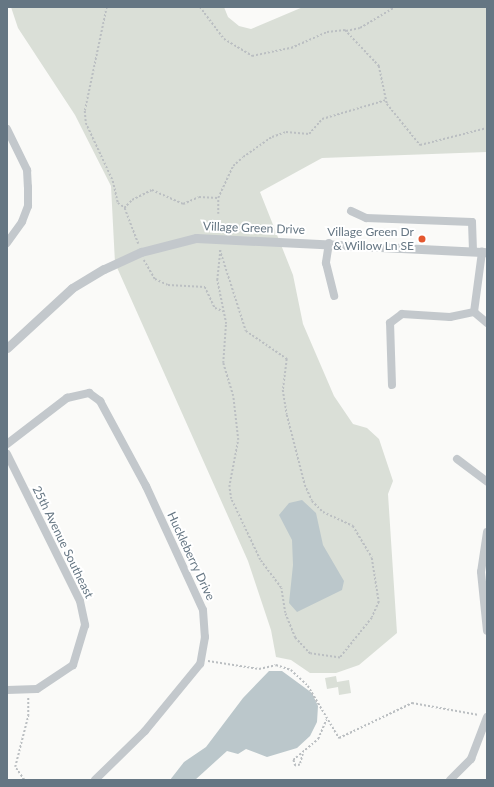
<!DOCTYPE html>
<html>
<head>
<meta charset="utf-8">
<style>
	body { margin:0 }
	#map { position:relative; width:494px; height:787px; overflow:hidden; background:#fafaf8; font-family:Lato,sans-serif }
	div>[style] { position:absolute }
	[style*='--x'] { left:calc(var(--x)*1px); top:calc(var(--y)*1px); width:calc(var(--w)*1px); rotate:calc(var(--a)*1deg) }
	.green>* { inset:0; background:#dadfd7 }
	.water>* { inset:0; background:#bbc7cb }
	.path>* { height:1.5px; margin-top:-0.75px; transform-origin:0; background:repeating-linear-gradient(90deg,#bbbfc2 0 2px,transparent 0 4px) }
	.minor>* { height:8px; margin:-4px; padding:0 4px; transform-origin:4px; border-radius:4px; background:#c3c8cc }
	.tertiary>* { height:9px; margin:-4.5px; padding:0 4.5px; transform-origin:4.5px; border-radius:4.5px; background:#c3c8cc }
	.dots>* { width:11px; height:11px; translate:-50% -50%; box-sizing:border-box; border:2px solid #fff; border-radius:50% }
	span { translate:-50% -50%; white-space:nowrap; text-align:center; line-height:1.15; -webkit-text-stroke:4px #fff; paint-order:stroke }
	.street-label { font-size:12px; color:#657683 }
	.poi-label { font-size:12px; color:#657683 }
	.right { translate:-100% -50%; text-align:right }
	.frame { position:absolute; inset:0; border:8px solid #657683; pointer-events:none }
</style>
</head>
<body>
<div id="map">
	<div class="green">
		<div style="clip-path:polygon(11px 7px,224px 7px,228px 17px,239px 26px,251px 29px,303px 7px,487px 7px,487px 152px,322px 158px,260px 192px,293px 275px,303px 324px,334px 396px,353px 424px,367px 428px,379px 439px,393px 481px,388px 494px,397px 633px,359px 665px,336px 673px,310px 673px,291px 660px,276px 657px,271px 630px,248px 561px,115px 263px,111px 186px,75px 115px,18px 28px)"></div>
		<div style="clip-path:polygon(336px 676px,337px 682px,349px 680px,351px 693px,339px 695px,338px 687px,327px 689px,325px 678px)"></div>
	</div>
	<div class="water">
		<div style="clip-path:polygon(302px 500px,316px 513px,323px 545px,344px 581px,342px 590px,297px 612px,289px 603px,293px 565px,292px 540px,279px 515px,289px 503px)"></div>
		<div style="clip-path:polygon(269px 671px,282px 671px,312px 693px,318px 706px,317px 722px,310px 736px,297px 748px,267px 757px,246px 749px,238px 754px,227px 751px,195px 780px,170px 780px,184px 762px,206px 747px,243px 698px)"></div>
	</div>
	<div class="path">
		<div style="--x:107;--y:7;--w:106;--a:101.9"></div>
		<div style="--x:85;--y:111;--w:12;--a:85"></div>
		<div style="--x:86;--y:123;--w:64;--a:65"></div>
		<div style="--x:113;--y:181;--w:23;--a:77"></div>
		<div style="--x:118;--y:203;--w:7;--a:34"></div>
		<div style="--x:200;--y:7;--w:40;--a:53"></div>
		<div style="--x:224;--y:39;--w:33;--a:31"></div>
		<div style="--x:252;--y:56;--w:40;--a:-12"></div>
		<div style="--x:291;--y:48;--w:39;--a:-24"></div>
		<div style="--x:327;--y:32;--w:18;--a:-6"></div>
		<div style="--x:345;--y:30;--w:50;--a:46.6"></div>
		<div style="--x:379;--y:66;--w:39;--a:78"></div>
		<div style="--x:387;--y:104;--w:53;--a:51.2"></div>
		<div style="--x:420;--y:145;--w:69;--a:-14.2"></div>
		<div style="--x:346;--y:31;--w:14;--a:-12"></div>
		<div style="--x:360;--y:28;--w:41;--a:-31"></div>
		<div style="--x:218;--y:214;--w:16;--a:-90"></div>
		<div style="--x:218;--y:198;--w:35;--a:-65"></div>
		<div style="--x:233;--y:166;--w:13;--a:-42"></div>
		<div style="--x:243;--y:157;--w:35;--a:-35"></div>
		<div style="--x:272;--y:137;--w:15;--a:-20"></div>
		<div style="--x:286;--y:132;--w:23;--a:5"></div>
		<div style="--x:309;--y:134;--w:20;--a:-49"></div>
		<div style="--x:322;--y:119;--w:67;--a:-16.5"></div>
		<div style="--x:138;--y:244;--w:39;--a:-111"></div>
		<div style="--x:124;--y:208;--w:11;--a:-45"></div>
		<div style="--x:132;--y:200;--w:22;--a:-27"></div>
		<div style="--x:152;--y:190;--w:34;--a:24"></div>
		<div style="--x:183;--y:204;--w:17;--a:-24"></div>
		<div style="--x:199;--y:197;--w:19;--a:3"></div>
		<div style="--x:220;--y:250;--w:85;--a:72.2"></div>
		<div style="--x:246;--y:331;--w:50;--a:34.3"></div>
		<div style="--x:287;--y:359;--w:31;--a:97"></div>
		<div style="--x:283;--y:390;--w:25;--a:81"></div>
		<div style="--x:287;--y:415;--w:72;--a:75.6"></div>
		<div style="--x:305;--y:485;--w:17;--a:66"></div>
		<div style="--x:312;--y:501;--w:16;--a:45"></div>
		<div style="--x:323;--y:512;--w:33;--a:25"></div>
		<div style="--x:353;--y:526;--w:37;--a:59"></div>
		<div style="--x:372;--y:558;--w:45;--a:81"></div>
		<div style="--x:379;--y:602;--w:17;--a:114"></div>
		<div style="--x:372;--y:618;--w:51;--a:128.7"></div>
		<div style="--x:340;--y:658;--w:30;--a:-172"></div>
		<div style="--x:310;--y:654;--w:22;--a:-133"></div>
		<div style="--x:295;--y:638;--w:27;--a:-112"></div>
		<div style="--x:285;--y:613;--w:25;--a:-99"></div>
		<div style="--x:281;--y:588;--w:35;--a:-127"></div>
		<div style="--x:260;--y:560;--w:68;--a:-115.4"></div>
		<div style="--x:231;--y:499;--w:12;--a:-99"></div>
		<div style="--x:229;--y:487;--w:48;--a:-79.2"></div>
		<div style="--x:238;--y:440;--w:44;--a:-96.5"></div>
		<div style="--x:233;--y:396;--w:34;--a:-107"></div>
		<div style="--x:223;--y:363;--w:39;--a:-86"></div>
		<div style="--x:226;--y:324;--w:45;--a:-101.6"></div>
		<div style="--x:217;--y:280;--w:30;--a:-84"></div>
		<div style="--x:144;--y:260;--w:22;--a:60"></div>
		<div style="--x:155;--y:279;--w:14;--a:25"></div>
		<div style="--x:168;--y:285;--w:37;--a:3"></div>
		<div style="--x:205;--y:287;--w:23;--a:65"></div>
		<div style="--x:215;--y:308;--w:9;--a:21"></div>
		<div style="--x:208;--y:661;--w:52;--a:8.9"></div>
		<div style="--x:259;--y:669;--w:17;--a:-13"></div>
		<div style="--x:276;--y:665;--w:16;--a:18"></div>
		<div style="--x:291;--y:670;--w:23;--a:43"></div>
		<div style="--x:308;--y:686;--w:61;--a:59.2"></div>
		<div style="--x:339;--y:738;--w:81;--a:-25.6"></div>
		<div style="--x:412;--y:703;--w:68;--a:10.2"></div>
		<div style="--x:303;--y:754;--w:11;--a:105"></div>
		<div style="--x:300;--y:765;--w:5;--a:169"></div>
		<div style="--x:295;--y:766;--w:6;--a:-108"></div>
		<div style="--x:293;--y:760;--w:33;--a:-40"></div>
		<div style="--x:318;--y:739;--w:21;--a:-67"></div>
		<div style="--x:24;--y:780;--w:16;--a:-125"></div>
		<div style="--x:15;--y:767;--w:53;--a:-75.7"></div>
		<div style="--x:28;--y:716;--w:19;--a:-90"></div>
	</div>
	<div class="minor">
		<div style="--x:7;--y:129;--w:46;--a:64"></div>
		<div style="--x:27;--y:170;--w:17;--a:87"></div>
		<div style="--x:28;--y:187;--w:19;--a:90"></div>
		<div style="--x:28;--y:206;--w:17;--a:111"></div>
		<div style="--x:22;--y:222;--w:26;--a:126"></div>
		<div style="--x:351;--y:211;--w:17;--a:25"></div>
		<div style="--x:366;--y:218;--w:106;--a:2.2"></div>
		<div style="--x:472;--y:222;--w:29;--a:88"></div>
		<div style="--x:329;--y:243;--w:20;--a:99"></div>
		<div style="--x:326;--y:263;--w:34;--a:76"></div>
		<div style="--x:474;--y:312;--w:17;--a:40"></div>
		<div style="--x:392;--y:385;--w:62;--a:-91.8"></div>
		<div style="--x:390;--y:323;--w:15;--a:-37"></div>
		<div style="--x:402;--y:314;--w:48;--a:3.6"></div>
		<div style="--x:450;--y:317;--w:25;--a:-12"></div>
		<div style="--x:474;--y:312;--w:61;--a:-82.4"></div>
		<div style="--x:7;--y:444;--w:76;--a:-37.5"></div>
		<div style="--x:67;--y:398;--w:23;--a:-13"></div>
		<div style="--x:89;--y:393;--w:14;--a:36"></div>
		<div style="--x:100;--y:401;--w:97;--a:61.6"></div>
		<div style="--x:146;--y:486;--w:136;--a:65.3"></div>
		<div style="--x:203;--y:610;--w:27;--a:86"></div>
		<div style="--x:205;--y:637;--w:27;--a:100"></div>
		<div style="--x:200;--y:664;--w:87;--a:129.4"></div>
		<div style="--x:145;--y:731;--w:70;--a:135.6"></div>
		<div style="--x:7;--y:454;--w:164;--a:63.6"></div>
		<div style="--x:80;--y:601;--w:25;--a:78"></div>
		<div style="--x:85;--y:625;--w:42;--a:106.7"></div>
		<div style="--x:73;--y:665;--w:43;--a:146.3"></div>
		<div style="--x:37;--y:689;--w:30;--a:178"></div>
		<div style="--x:457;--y:459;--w:38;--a:37"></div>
		<div style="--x:487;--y:532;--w:40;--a:98.5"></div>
		<div style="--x:481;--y:572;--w:59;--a:84.2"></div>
		<div style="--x:450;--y:780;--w:30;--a:-45"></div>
		<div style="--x:471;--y:759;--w:45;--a:-69.1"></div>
	</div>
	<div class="tertiary">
		<div style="--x:7;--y:348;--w:88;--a:-42.7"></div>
		<div style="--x:72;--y:288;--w:37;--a:-31"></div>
		<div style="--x:104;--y:269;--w:41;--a:-24.7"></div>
		<div style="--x:141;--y:252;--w:57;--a:-14.3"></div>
		<div style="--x:196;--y:238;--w:291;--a:2.8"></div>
	</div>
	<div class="dots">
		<div style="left:422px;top:239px;background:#e4572e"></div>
	</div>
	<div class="street-label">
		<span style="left:254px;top:228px;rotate:2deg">Village Green Drive</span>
		<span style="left:63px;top:542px;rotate:64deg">25th Avenue Southeast</span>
		<span style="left:191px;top:556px;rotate:65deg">Huckleberry Drive</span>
	</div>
	<div class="poi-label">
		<span class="right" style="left:414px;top:239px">Village Green Dr<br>&amp; Willow Ln SE</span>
	</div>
	<div class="frame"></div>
</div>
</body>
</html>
